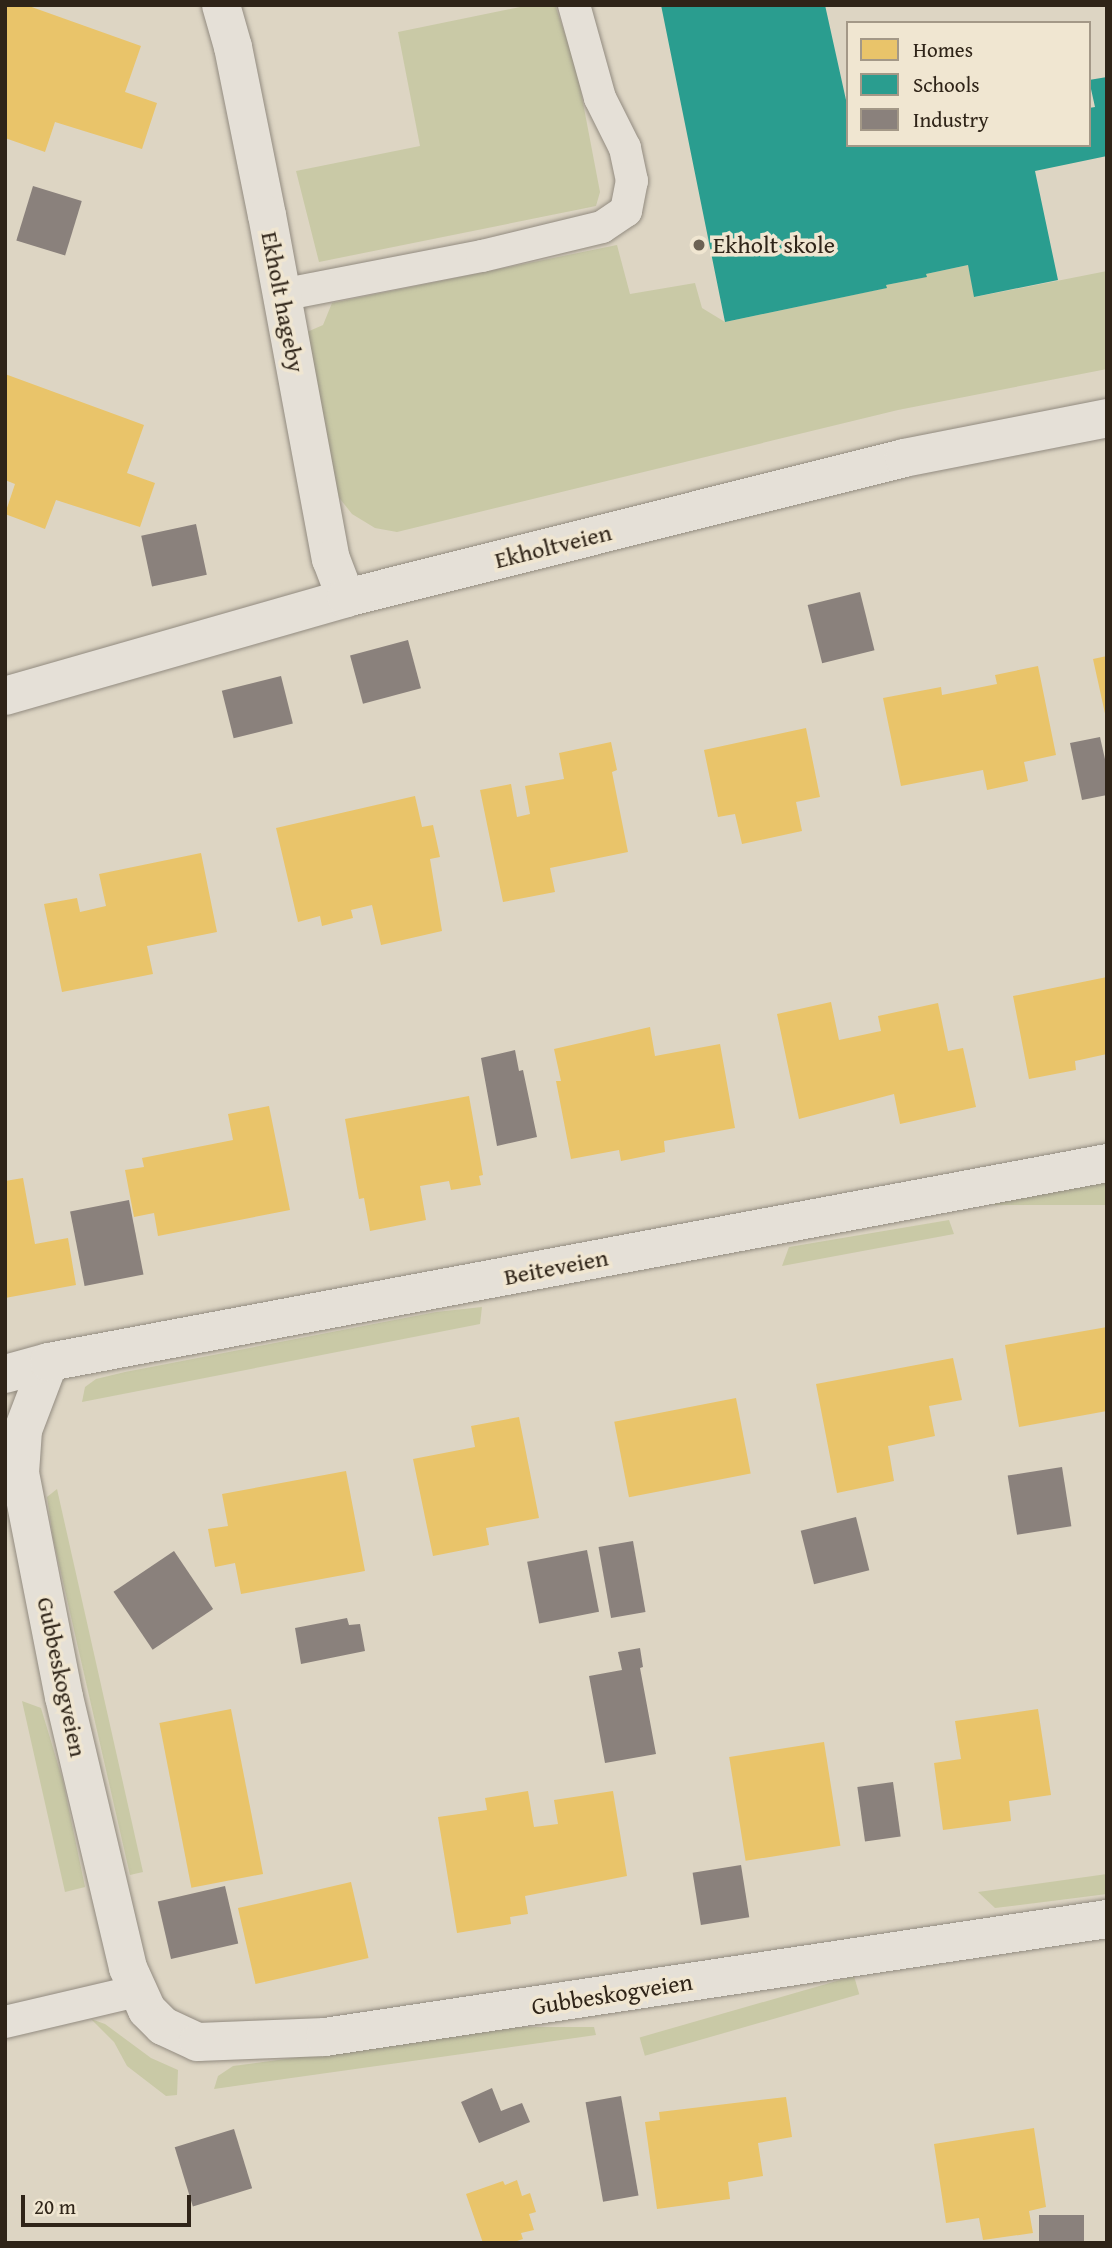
<!DOCTYPE html>
<html>
<head>
<meta charset="utf-8">
<style>
	body { margin:0 }
	#map { position:relative; width:1112px; height:2248px; overflow:hidden; background:#ddd5c3; font-family:"Gentium Book Plus",serif }
	div>[style] { position:absolute }
	[style*='--x'] { left:calc(var(--x)*1px); top:calc(var(--y)*1px); width:calc(var(--w)*1px); rotate:calc(var(--a)*1deg) }
	.green>* { inset:0; background:#c9c9a6; transform-origin:0 0 }
	.homes>* { inset:0; background:#e9c46a; transform-origin:0 0 }
	.schools>* { inset:0; background:#2a9d8f }
	.industry>* { inset:0; background:#8a817c; transform-origin:0 0 }
	.roads { filter:drop-shadow(0 0 2px #928b80) drop-shadow(0 0 2px #928b80) }
	.lane>* { height:32px; margin:-16px; padding:0 16px; transform-origin:16px; border-radius:16px; background:#e5e0d7 }
	.street>* { height:38px; margin:-19px; padding:0 19px; transform-origin:19px; border-radius:19px; background:#e5e0d7 }
	.secondary>* { height:38px; margin:-19px; padding:0 19px; transform-origin:19px; border-radius:19px; background:#e5e0d7 }
	.dots>* { width:19px; height:19px; translate:-50% -50%; box-sizing:border-box; border:4px solid #f0e6d1; border-radius:50% }
	span { translate:-50% -50%; white-space:nowrap; text-align:center; line-height:1.15; -webkit-text-stroke:7px #f0e6d1; paint-order:stroke }
	.poi-label { font-size:24px; color:#2f2418 }
	.left { translate:0 -50%; text-align:left }
	.street-label { font-size:24px; color:#2f2418 }
	.frame { position:absolute; inset:0; border:7px solid #2f2418; pointer-events:none }
	.legend { position:absolute; left:846px; top:21px; width:245px; height:126px; box-sizing:border-box; background:#f0e6d1; border:2px solid #a39887; margin:0; padding:9px 12px; list-style:none; font-size:21px; color:#2f2418 }
	.legend li { display:flex; align-items:center; gap:14px; height:35px }
	.legend b { width:35px; border:2px solid #a39887 }
	.scale { position:absolute; left:21px; top:2195px; width:170px; height:32px; box-sizing:border-box; border:4px solid #2f2418; border-top:0; padding-left:9px; font-size:21px; line-height:24px; white-space:nowrap; color:#2f2418; -webkit-text-stroke:5px #f0e6d1; paint-order:stroke }
</style>
</head>
<body>
<div id="map">
	<div class="green">
		<div style="clip-path:polygon(530px 5px,555px 5px,576px 66px,600px 192px,596px 206px,319px 262px,296px 171px,420px 146px,398px 32px)"></div>
		<div style="clip-path:polygon(617px 245px,630px 294px,695px 283px,702px 308px,725px 322px,886px 288px,886px 285px,926px 277px,926px 274px,968px 265px,975px 297px,1107px 271px,1107px 369px,898px 410px,397px 532px,375px 528px,352px 514px,337px 495px,307px 332px,323px 325px,332px 303px)"></div>
		<div style="left:1107px;top:1183px;width:22px;height:113px;rotate:90deg"></div>
		<div style="clip-path:polygon(949px 1220px,954px 1234px,782px 1266px,789px 1247px)"></div>
		<div style="clip-path:polygon(482px 1307px,480px 1324px,82px 1402px,85px 1387px,96px 1379px,125px 1372px,436px 1312px)"></div>
		<div style="clip-path:polygon(57px 1489px,143px 1872px,130px 1875px,53px 1538px,47px 1497px)"></div>
		<div style="clip-path:polygon(22px 1701px,41px 1708px,63px 1781px,85px 1887px,65px 1892px)"></div>
		<div style="clip-path:polygon(1107px 1874px,1107px 1894px,995px 1908px,978px 1892px)"></div>
		<div style="left:854px;top:1976px;width:19px;height:223px;rotate:74deg"></div>
		<div style="clip-path:polygon(91px 2019px,105px 2024px,151px 2058px,178px 2070px,177px 2095px,166px 2096px,127px 2066px,114px 2042px)"></div>
		<div style="clip-path:polygon(521px 2027px,594px 2027px,596px 2035px,214px 2089px,218px 2076px,233px 2066px)"></div>
	</div>
	<div class="homes">
		<div style="clip-path:polygon(5px 5px,26px 5px,141px 46px,125px 92px,157px 103px,142px 149px,55px 122px,45px 152px,5px 138px)"></div>
		<div style="clip-path:polygon(5px 374px,144px 425px,127px 473px,155px 483px,140px 527px,56px 500px,45px 529px,5px 514px,15px 484px,5px 480px)"></div>
		<div style="clip-path:polygon(1107px 656px,1107px 718px,1106px 718px,1093px 659px)"></div>
		<div style="clip-path:polygon(1038px 666px,1056px 755px,1024px 762px,1028px 781px,987px 790px,983px 770px,901px 786px,883px 698px,941px 687px,942px 695px,997px 684px,995px 675px)"></div>
		<div style="clip-path:polygon(806px 728px,820px 797px,796px 802px,802px 831px,742px 844px,735px 814px,718px 817px,704px 750px)"></div>
		<div style="clip-path:polygon(611px 742px,617px 770px,612px 772px,628px 852px,550px 868px,555px 892px,503px 902px,480px 790px,511px 784px,517px 817px,530px 814px,525px 786px,564px 779px,559px 753px)"></div>
		<div style="clip-path:polygon(415px 796px,422px 827px,433px 825px,440px 857px,430px 859px,442px 931px,381px 945px,372px 905px,351px 910px,353px 918px,322px 926px,320px 916px,298px 922px,276px 828px)"></div>
		<div style="clip-path:polygon(201px 853px,217px 932px,147px 946px,153px 974px,62px 992px,44px 904px,77px 898px,80px 912px,106px 906px,99px 874px)"></div>
		<div style="clip-path:polygon(1107px 977px,1107px 1054px,1075px 1061px,1076px 1070px,1029px 1079px,1013px 996px)"></div>
		<div style="clip-path:polygon(831px 1002px,839px 1040px,881px 1031px,878px 1016px,938px 1003px,948px 1051px,963px 1048px,976px 1107px,900px 1124px,894px 1094px,799px 1119px,777px 1014px)"></div>
		<div style="clip-path:polygon(650px 1027px,655px 1056px,720px 1044px,735px 1128px,664px 1141px,665px 1152px,621px 1161px,619px 1150px,571px 1159px,556px 1081px,561px 1081px,554px 1049px)"></div>
		<div style="clip-path:polygon(469px 1096px,483px 1175px,479px 1176px,481px 1185px,451px 1190px,449px 1181px,420px 1186px,426px 1220px,370px 1231px,364px 1198px,359px 1199px,345px 1119px)"></div>
		<div style="clip-path:polygon(269px 1106px,290px 1210px,158px 1236px,154px 1213px,134px 1217px,125px 1170px,144px 1167px,142px 1158px,233px 1140px,228px 1114px)"></div>
		<div style="clip-path:polygon(23px 1178px,35px 1244px,68px 1238px,76px 1285px,5px 1298px,5px 1181px)"></div>
		<div style="clip-path:polygon(1107px 1327px,1107px 1411px,1019px 1427px,1005px 1345px)"></div>
		<div style="clip-path:polygon(953px 1358px,962px 1400px,929px 1406px,935px 1436px,888px 1446px,894px 1481px,837px 1493px,816px 1384px)"></div>
		<div style="left:736px;top:1398px;width:77px;height:124px;rotate:79deg"></div>
		<div style="clip-path:polygon(519px 1417px,539px 1518px,486px 1528px,489px 1545px,433px 1556px,413px 1459px,475px 1447px,471px 1426px)"></div>
		<div style="clip-path:polygon(346px 1471px,365px 1571px,241px 1594px,235px 1563px,215px 1567px,208px 1529px,228px 1526px,222px 1494px)"></div>
		<div style="left:231px;top:1709px;width:168px;height:73px;rotate:79deg"></div>
		<div style="clip-path:polygon(1038px 1709px,1051px 1795px,1009px 1801px,1011px 1821px,943px 1830px,934px 1763px,961px 1759px,955px 1721px)"></div>
		<div style="left:824px;top:1742px;width:105px;height:96px;rotate:81deg"></div>
		<div style="clip-path:polygon(528px 1791px,534px 1827px,558px 1824px,554px 1800px,613px 1791px,627px 1876px,525px 1896px,528px 1914px,510px 1917px,511px 1924px,457px 1933px,438px 1817px,487px 1810px,485px 1798px)"></div>
		<div style="left:351px;top:1882px;width:78px;height:116px;rotate:77deg"></div>
		<div style="clip-path:polygon(786px 2097px,792px 2137px,758px 2143px,763px 2176px,728px 2182px,730px 2199px,657px 2209px,645px 2122px,660px 2120px,659px 2112px)"></div>
		<div style="clip-path:polygon(1034px 2128px,1046px 2207px,1029px 2211px,1033px 2233px,983px 2240px,979px 2218px,946px 2223px,934px 2144px)"></div>
		<div style="clip-path:polygon(517px 2180px,522px 2196px,530px 2193px,536px 2212px,529px 2214px,534px 2230px,521px 2233px,523px 2239px,511px 2243px,483px 2243px,466px 2194px,503px 2181px,505px 2185px)"></div>
	</div>
	<div class="schools">
		<div style="clip-path:polygon(661px 5px,825px 5px,848px 109px,848px 145px,1089px 145px,1089px 108px,1095px 107px,1089px 80px,1107px 77px,1107px 156px,1035px 171px,1058px 280px,974px 297px,968px 265px,926px 274px,927px 277px,886px 285px,887px 288px,725px 322px)"></div>
	</div>
	<div class="industry">
		<div style="left:33px;top:186px;width:51px;height:57px;rotate:17deg"></div>
		<div style="left:196px;top:524px;width:52px;height:56px;rotate:78deg"></div>
		<div style="left:860px;top:592px;width:60px;height:54px;rotate:76deg"></div>
		<div style="left:408px;top:640px;width:50px;height:60px;rotate:75deg"></div>
		<div style="left:281px;top:676px;width:49px;height:61px;rotate:76deg"></div>
		<div style="clip-path:polygon(1100px 737px,1107px 768px,1107px 795px,1082px 800px,1070px 743px)"></div>
		<div style="clip-path:polygon(515px 1050px,519px 1071px,523px 1070px,537px 1137px,497px 1146px,481px 1058px)"></div>
		<div style="left:129px;top:1200px;width:76px;height:60px;rotate:79deg"></div>
		<div style="left:1062px;top:1467px;width:60px;height:55px;rotate:81deg"></div>
		<div style="left:856px;top:1517px;width:55px;height:57px;rotate:76deg"></div>
		<div style="left:633px;top:1541px;width:72px;height:35px;rotate:80deg"></div>
		<div style="left:587px;top:1550px;width:63px;height:61px;rotate:79deg"></div>
		<div style="left:174px;top:1551px;width:70px;height:73px;rotate:56deg"></div>
		<div style="clip-path:polygon(347px 1618px,349px 1625px,360px 1624px,365px 1651px,301px 1664px,295px 1628px)"></div>
		<div style="clip-path:polygon(640px 1648px,643px 1667px,640px 1668px,656px 1754px,605px 1763px,589px 1676px,622px 1670px,618px 1652px)"></div>
		<div style="left:893px;top:1782px;width:55px;height:36px;rotate:82deg"></div>
		<div style="left:741px;top:1865px;width:53px;height:49px;rotate:81deg"></div>
		<div style="left:225px;top:1886px;width:59px;height:69px;rotate:77deg"></div>
		<div style="clip-path:polygon(492px 2088px,501px 2111px,522px 2103px,530px 2122px,479px 2143px,461px 2102px)"></div>
		<div style="left:621px;top:2096px;width:101px;height:36px;rotate:80deg"></div>
		<div style="left:234px;top:2129px;width:62px;height:62px;rotate:73deg"></div>
		<div style="left:1039px;top:2215px;width:45px;height:28px"></div>
	</div>
	<div class="roads">
		<div class="lane">
			<div style="--x:281;--y:295;--w:205;--a:-11"></div>
			<div style="--x:482;--y:256;--w:123;--a:-13.6"></div>
			<div style="--x:602;--y:227;--w:29;--a:-34"></div>
			<div style="--x:626;--y:211;--w:31;--a:-79"></div>
			<div style="--x:632;--y:181;--w:34;--a:-102"></div>
			<div style="--x:625;--y:148;--w:56;--a:-116.6"></div>
			<div style="--x:600;--y:98;--w:97;--a:-105.6"></div>
			<div style="--x:5;--y:2022;--w:136;--a:-13.2"></div>
		</div>
		<div class="street">
			<div style="--x:221;--y:5;--w:44;--a:74.1"></div>
			<div style="--x:233;--y:47;--w:171;--a:78.6"></div>
			<div style="--x:267;--y:215;--w:350;--a:79.5"></div>
			<div style="--x:331;--y:559;--w:42;--a:69"></div>
			<div style="--x:49;--y:1362;--w:73;--a:110.9"></div>
			<div style="--x:23;--y:1430;--w:43;--a:94"></div>
			<div style="--x:20;--y:1473;--w:228;--a:78.9"></div>
			<div style="--x:64;--y:1697;--w:278;--a:76.7"></div>
			<div style="--x:128;--y:1968;--w:46;--a:65.7"></div>
			<div style="--x:147;--y:2010;--w:23;--a:45"></div>
			<div style="--x:163;--y:2026;--w:38;--a:25"></div>
			<div style="--x:198;--y:2042;--w:127;--a:-2.3"></div>
			<div style="--x:325;--y:2037;--w:791;--a:-8.58"></div>
			<div style="--x:5;--y:1374;--w:46;--a:-15.3"></div>
			<div style="--x:49;--y:1362;--w:1077;--a:-10.65"></div>
		</div>
		<div class="secondary">
			<div style="--x:5;--y:696;--w:355;--a:-16"></div>
			<div style="--x:346;--y:598;--w:575;--a:-14.08"></div>
			<div style="--x:904;--y:458;--w:207;--a:-11.1"></div>
		</div>
	</div>
	<div class="dots">
		<div style="left:699px;top:245px;background:#6c6254"></div>
	</div>
	<div class="poi-label">
		<span class="left" style="left:713px;top:245px">Ekholt skole</span>
	</div>
	<div class="street-label">
		<span style="left:283px;top:302px;rotate:79deg">Ekholt hageby</span>
		<span style="left:553px;top:546px;rotate:-14deg">Ekholtveien</span>
		<span style="left:556px;top:1267px;rotate:-11deg">Beiteveien</span>
		<span style="left:62px;top:1677px;rotate:78deg">Gubbeskogveien</span>
		<span style="left:612px;top:1994px;rotate:-9deg">Gubbeskogveien</span>
	</div>
	<div class="frame"></div>
	<ul class="legend">
	<li><b style="height:19px;background:#e9c46a"></b>Homes</li>
	<li><b style="height:19px;background:#2a9d8f"></b>Schools</li>
	<li><b style="height:19px;background:#8a817c"></b>Industry</li>
	</ul>
	<div class="scale">20 m</div>
</div>
</body>
</html>
